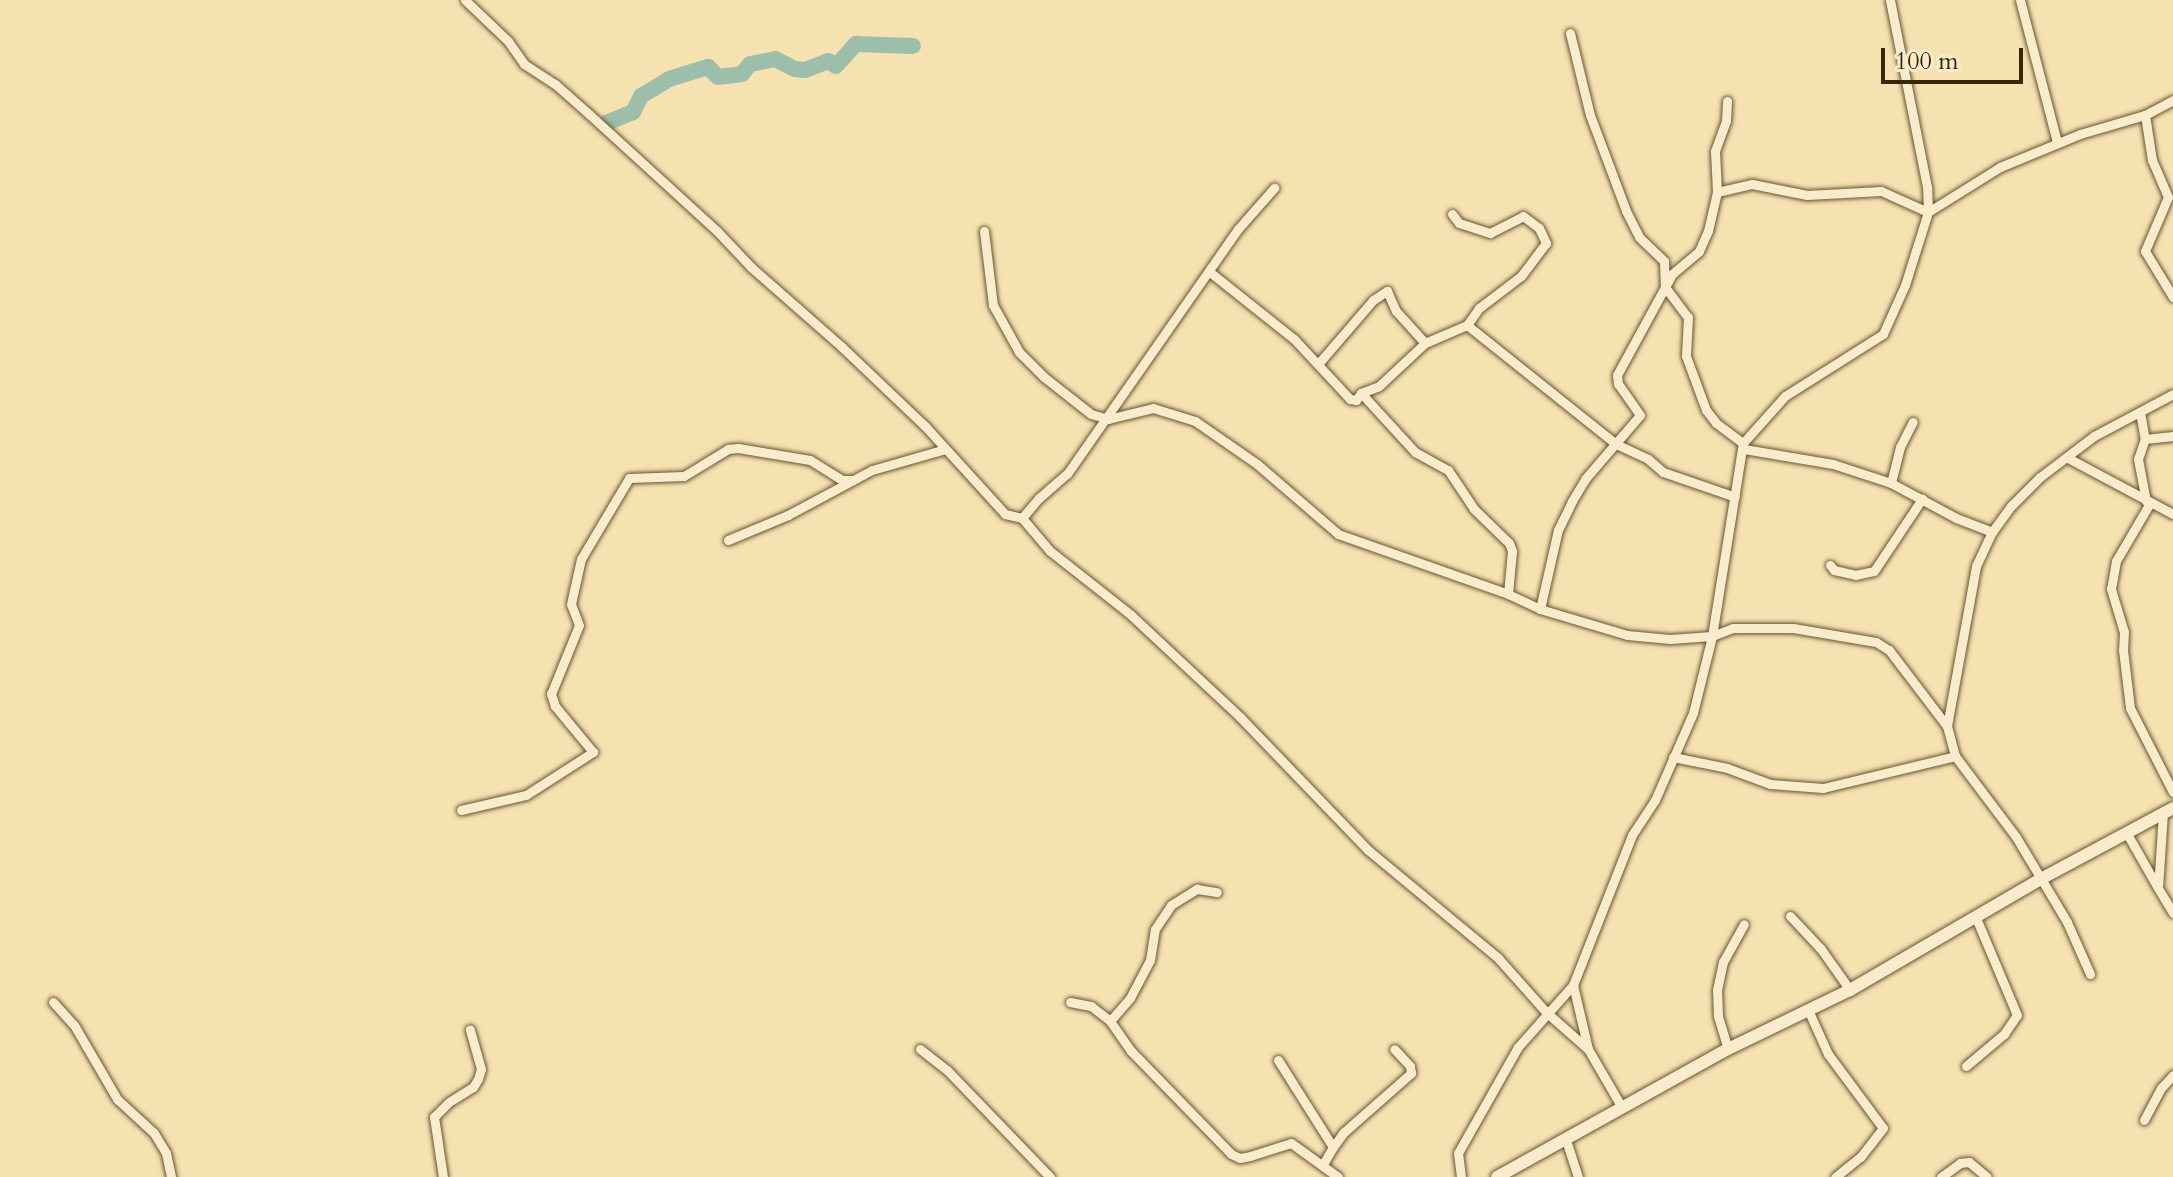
<!DOCTYPE html>
<html>
<head>
<meta charset="utf-8">
<style>
	body { margin:0 }
	#map { position:relative; width:2173px; height:1177px; overflow:hidden; background:#f5e2b0; font-family:Cardo,serif }
	div>[style] { position:absolute }
	[style*='--x'] { left:calc(var(--x)*1px); top:calc(var(--y)*1px); width:calc(var(--w)*1px); rotate:calc(var(--a)*1deg) }
	.river>* { height:16px; margin:-8px; padding:0 8px; transform-origin:8px; border-radius:8px; background:#9cbeab }
	.roads { filter:drop-shadow(0 0 2px #685432) drop-shadow(0 0 2px #685432) }
	.street>* { height:9px; margin:-4.5px; padding:0 4.5px; transform-origin:4.5px; border-radius:4.5px; background:#f8eccc }
	.secondary>* { height:12px; margin:-6px; padding:0 6px; transform-origin:6px; border-radius:6px; background:#f8eccc }
	span { translate:-50% -50%; white-space:nowrap; text-align:center; line-height:1.15; -webkit-text-stroke:6px #f8eccc; paint-order:stroke }
	.scale { position:absolute; left:1881px; top:48px; width:142px; height:36px; box-sizing:border-box; border:4px solid #392508; border-top:0; padding-left:10px; font-size:24px; line-height:28px; white-space:nowrap; color:#392508; -webkit-text-stroke:6px #f8eccc; paint-order:stroke }
</style>
</head>
<body>
<div id="map">
	<div class="river">
		<div style="--x:606;--y:123;--w:29;--a:-22"></div>
		<div style="--x:633;--y:112;--w:18;--a:-63"></div>
		<div style="--x:641;--y:96;--w:33;--a:-31"></div>
		<div style="--x:669;--y:79;--w:41;--a:-17.1"></div>
		<div style="--x:708;--y:67;--w:14;--a:45"></div>
		<div style="--x:718;--y:77;--w:24;--a:-7"></div>
		<div style="--x:742;--y:74;--w:13;--a:-51"></div>
		<div style="--x:750;--y:64;--w:25;--a:-11"></div>
		<div style="--x:775;--y:59;--w:22;--a:27"></div>
		<div style="--x:795;--y:69;--w:10;--a:6"></div>
		<div style="--x:805;--y:70;--w:25;--a:-21"></div>
		<div style="--x:828;--y:61;--w:9;--a:32"></div>
		<div style="--x:836;--y:66;--w:30;--a:-48"></div>
		<div style="--x:856;--y:44;--w:57;--a:2"></div>
	</div>
	<div class="roads">
		<div class="street">
			<div style="--x:465;--y:0;--w:59;--a:43.6"></div>
			<div style="--x:508;--y:41;--w:28;--a:55"></div>
			<div style="--x:524;--y:64;--w:37;--a:33"></div>
			<div style="--x:555;--y:84;--w:47;--a:41.5"></div>
			<div style="--x:590;--y:115;--w:172;--a:42.4"></div>
			<div style="--x:717;--y:231;--w:50;--a:46.6"></div>
			<div style="--x:751;--y:267;--w:121;--a:41.3"></div>
			<div style="--x:842;--y:347;--w:115;--a:43.6"></div>
			<div style="--x:925;--y:426;--w:119;--a:47.7"></div>
			<div style="--x:1005;--y:514;--w:17;--a:13"></div>
			<div style="--x:1022;--y:518;--w:43;--a:49.7"></div>
			<div style="--x:1050;--y:551;--w:103;--a:38.3"></div>
			<div style="--x:1131;--y:615;--w:151;--a:43.1"></div>
			<div style="--x:1241;--y:718;--w:183;--a:46.1"></div>
			<div style="--x:1368;--y:850;--w:169;--a:39.7"></div>
			<div style="--x:1498;--y:958;--w:72;--a:48.4"></div>
			<div style="--x:1546;--y:1012;--w:56;--a:41.4"></div>
			<div style="--x:2020;--y:0;--w:147;--a:75.4"></div>
			<div style="--x:1570;--y:33;--w:84;--a:76.3"></div>
			<div style="--x:1590;--y:115;--w:103;--a:69.4"></div>
			<div style="--x:1626;--y:211;--w:29;--a:63"></div>
			<div style="--x:1639;--y:237;--w:35;--a:44"></div>
			<div style="--x:1664;--y:261;--w:26;--a:88"></div>
			<div style="--x:1665;--y:287;--w:38;--a:53"></div>
			<div style="--x:1688;--y:317;--w:39;--a:93"></div>
			<div style="--x:1686;--y:356;--w:58;--a:69.7"></div>
			<div style="--x:1706;--y:410;--w:16;--a:52"></div>
			<div style="--x:1716;--y:423;--w:34;--a:37"></div>
			<div style="--x:2145;--y:115;--w:46;--a:81.2"></div>
			<div style="--x:2152;--y:160;--w:40;--a:66.6"></div>
			<div style="--x:2168;--y:197;--w:59;--a:113.1"></div>
			<div style="--x:2145;--y:251;--w:54;--a:58.7"></div>
			<div style="--x:1717;--y:192;--w:36;--a:-13"></div>
			<div style="--x:1752;--y:184;--w:56;--a:11.3"></div>
			<div style="--x:1807;--y:195;--w:74;--a:-3.1"></div>
			<div style="--x:1881;--y:191;--w:51;--a:24.1"></div>
			<div style="--x:1928;--y:212;--w:85;--a:-32"></div>
			<div style="--x:2000;--y:167;--w:87;--a:-22.4"></div>
			<div style="--x:2080;--y:134;--w:68;--a:-16.3"></div>
			<div style="--x:2145;--y:115;--w:32;--a:-28"></div>
			<div style="--x:1452;--y:214;--w:11;--a:52"></div>
			<div style="--x:1459;--y:223;--w:33;--a:18"></div>
			<div style="--x:1490;--y:233;--w:37;--a:-27"></div>
			<div style="--x:1523;--y:216;--w:20;--a:37"></div>
			<div style="--x:1539;--y:228;--w:17;--a:65"></div>
			<div style="--x:1546;--y:243;--w:41;--a:127.1"></div>
			<div style="--x:1521;--y:276;--w:53;--a:142.7"></div>
			<div style="--x:1479;--y:308;--w:21;--a:125"></div>
			<div style="--x:984;--y:231;--w:75;--a:83.1"></div>
			<div style="--x:993;--y:305;--w:54;--a:61"></div>
			<div style="--x:1019;--y:352;--w:35;--a:45"></div>
			<div style="--x:1044;--y:377;--w:60;--a:38.2"></div>
			<div style="--x:1091;--y:414;--w:18;--a:16"></div>
			<div style="--x:1108;--y:419;--w:46;--a:-13.7"></div>
			<div style="--x:1153;--y:408;--w:44;--a:17.2"></div>
			<div style="--x:1195;--y:421;--w:75;--a:34.7"></div>
			<div style="--x:1257;--y:464;--w:107;--a:40.8"></div>
			<div style="--x:1338;--y:534;--w:180;--a:19.4"></div>
			<div style="--x:1508;--y:594;--w:35;--a:25"></div>
			<div style="--x:1540;--y:609;--w:91;--a:16.6"></div>
			<div style="--x:1627;--y:635;--w:43;--a:5.3"></div>
			<div style="--x:1670;--y:639;--w:42;--a:-4.1"></div>
			<div style="--x:1712;--y:636;--w:22;--a:-21"></div>
			<div style="--x:1733;--y:628;--w:60;--a:0"></div>
			<div style="--x:1793;--y:628;--w:84;--a:9.6"></div>
			<div style="--x:1876;--y:642;--w:15;--a:32"></div>
			<div style="--x:1889;--y:650;--w:96;--a:52.7"></div>
			<div style="--x:1947;--y:726;--w:31;--a:75"></div>
			<div style="--x:1955;--y:756;--w:101;--a:53"></div>
			<div style="--x:2016;--y:837;--w:99;--a:59"></div>
			<div style="--x:2067;--y:922;--w:57;--a:66.1"></div>
			<div style="--x:1211;--y:273;--w:106;--a:38.5"></div>
			<div style="--x:1294;--y:339;--w:82;--a:47"></div>
			<div style="--x:1350;--y:399;--w:6;--a:9"></div>
			<div style="--x:1356;--y:400;--w:9;--a:-54"></div>
			<div style="--x:1361;--y:393;--w:19;--a:-21"></div>
			<div style="--x:1379;--y:386;--w:63;--a:-43.1"></div>
			<div style="--x:1425;--y:343;--w:46;--a:-23.2"></div>
			<div style="--x:1467;--y:325;--w:191;--a:38.6"></div>
			<div style="--x:1616;--y:444;--w:35;--a:25"></div>
			<div style="--x:1648;--y:459;--w:20;--a:41"></div>
			<div style="--x:1663;--y:472;--w:76;--a:19.1"></div>
			<div style="--x:1318;--y:364;--w:84;--a:-49.3"></div>
			<div style="--x:1373;--y:300;--w:17;--a:-33"></div>
			<div style="--x:1387;--y:291;--w:22;--a:66"></div>
			<div style="--x:1396;--y:311;--w:43;--a:47.8"></div>
			<div style="--x:1361;--y:393;--w:80;--a:47.5"></div>
			<div style="--x:1415;--y:452;--w:38;--a:29"></div>
			<div style="--x:1448;--y:470;--w:47;--a:56.3"></div>
			<div style="--x:1474;--y:509;--w:49;--a:44.2"></div>
			<div style="--x:1509;--y:543;--w:9;--a:69"></div>
			<div style="--x:1512;--y:551;--w:43;--a:95.3"></div>
			<div style="--x:2140;--y:412;--w:27;--a:80"></div>
			<div style="--x:1744;--y:449;--w:90;--a:9.6"></div>
			<div style="--x:1833;--y:464;--w:61;--a:18.1"></div>
			<div style="--x:1891;--y:483;--w:74;--a:28.3"></div>
			<div style="--x:1956;--y:518;--w:39;--a:21"></div>
			<div style="--x:2068;--y:458;--w:119;--a:28.1"></div>
			<div style="--x:1891;--y:483;--w:37;--a:-76"></div>
			<div style="--x:1900;--y:447;--w:28;--a:-63"></div>
			<div style="--x:2146;--y:501;--w:43;--a:-100.8"></div>
			<div style="--x:2138;--y:459;--w:21;--a:-71"></div>
			<div style="--x:2145;--y:439;--w:28;--a:-6"></div>
			<div style="--x:2150;--y:503;--w:67;--a:120.4"></div>
			<div style="--x:2116;--y:561;--w:28;--a:100"></div>
			<div style="--x:2111;--y:589;--w:45;--a:73.2"></div>
			<div style="--x:2124;--y:632;--w:18;--a:93"></div>
			<div style="--x:2123;--y:650;--w:58;--a:83.1"></div>
			<div style="--x:2130;--y:708;--w:94;--a:62.9"></div>
			<div style="--x:1022;--y:518;--w:26;--a:-50"></div>
			<div style="--x:1039;--y:498;--w:37;--a:-41"></div>
			<div style="--x:1067;--y:474;--w:299;--a:-55.1"></div>
			<div style="--x:1238;--y:229;--w:55;--a:-48.7"></div>
			<div style="--x:728;--y:540;--w:65;--a:-22.6"></div>
			<div style="--x:788;--y:515;--w:95;--a:-28.2"></div>
			<div style="--x:872;--y:470;--w:76;--a:-16"></div>
			<div style="--x:1830;--y:565;--w:6;--a:51"></div>
			<div style="--x:1834;--y:570;--w:22;--a:13"></div>
			<div style="--x:1855;--y:575;--w:19;--a:-12"></div>
			<div style="--x:1874;--y:571;--w:87;--a:-56.3"></div>
			<div style="--x:1540;--y:609;--w:81;--a:-77.2"></div>
			<div style="--x:1558;--y:530;--w:32;--a:-64"></div>
			<div style="--x:1572;--y:501;--w:26;--a:-59"></div>
			<div style="--x:1585;--y:479;--w:84;--a:-49.3"></div>
			<div style="--x:1640;--y:415;--w:38;--a:-125"></div>
			<div style="--x:1618;--y:384;--w:9;--a:-96"></div>
			<div style="--x:1617;--y:375;--w:115;--a:-61.4"></div>
			<div style="--x:1672;--y:274;--w:35;--a:-40"></div>
			<div style="--x:1699;--y:251;--w:22;--a:-66"></div>
			<div style="--x:1708;--y:231;--w:40;--a:-77"></div>
			<div style="--x:1717;--y:192;--w:41;--a:-92.8"></div>
			<div style="--x:1715;--y:151;--w:32;--a:-70"></div>
			<div style="--x:1726;--y:121;--w:20;--a:-87"></div>
			<div style="--x:1947;--y:726;--w:163;--a:-79.7"></div>
			<div style="--x:1976;--y:566;--w:38;--a:-65"></div>
			<div style="--x:1992;--y:532;--w:32;--a:-54"></div>
			<div style="--x:2011;--y:506;--w:41;--a:-45"></div>
			<div style="--x:2040;--y:477;--w:68;--a:-37.2"></div>
			<div style="--x:2094;--y:436;--w:89;--a:-28"></div>
			<div style="--x:1673;--y:757;--w:55;--a:11.5"></div>
			<div style="--x:1727;--y:768;--w:46;--a:20.4"></div>
			<div style="--x:1770;--y:784;--w:53;--a:4.3"></div>
			<div style="--x:1823;--y:788;--w:136;--a:-13.6"></div>
			<div style="--x:461;--y:810;--w:67;--a:-13"></div>
			<div style="--x:526;--y:795;--w:80;--a:-32.7"></div>
			<div style="--x:593;--y:752;--w:60;--a:-129.6"></div>
			<div style="--x:555;--y:706;--w:13;--a:-108"></div>
			<div style="--x:551;--y:694;--w:74;--a:-67.9"></div>
			<div style="--x:579;--y:625;--w:22;--a:-111"></div>
			<div style="--x:571;--y:604;--w:46;--a:-77.5"></div>
			<div style="--x:581;--y:559;--w:94;--a:-59.3"></div>
			<div style="--x:629;--y:478;--w:55;--a:-2.1"></div>
			<div style="--x:684;--y:476;--w:52;--a:-31.5"></div>
			<div style="--x:728;--y:449;--w:10;--a:-6"></div>
			<div style="--x:738;--y:448;--w:73;--a:9.5"></div>
			<div style="--x:810;--y:460;--w:38;--a:32"></div>
			<div style="--x:842;--y:480;--w:11;--a:0"></div>
			<div style="--x:2126;--y:832;--w:64;--a:60.3"></div>
			<div style="--x:2158;--y:888;--w:75;--a:-86.2"></div>
			<div style="--x:2158;--y:888;--w:29;--a:59"></div>
			<div style="--x:1790;--y:916;--w:45;--a:46.8"></div>
			<div style="--x:1821;--y:949;--w:50;--a:54.7"></div>
			<div style="--x:1573;--y:985;--w:66;--a:76.8"></div>
			<div style="--x:1588;--y:1049;--w:66;--a:59.9"></div>
			<div style="--x:53;--y:1002;--w:31;--a:48"></div>
			<div style="--x:74;--y:1025;--w:86;--a:59.8"></div>
			<div style="--x:117;--y:1099;--w:50;--a:42.6"></div>
			<div style="--x:154;--y:1133;--w:23;--a:59"></div>
			<div style="--x:166;--y:1153;--w:25;--a:78"></div>
			<div style="--x:1070;--y:1002;--w:21;--a:11"></div>
			<div style="--x:1091;--y:1006;--w:24;--a:38"></div>
			<div style="--x:1110;--y:1021;--w:37;--a:55"></div>
			<div style="--x:1131;--y:1051;--w:144;--a:45.8"></div>
			<div style="--x:1231;--y:1154;--w:10;--a:24"></div>
			<div style="--x:1240;--y:1158;--w:10;--a:-11"></div>
			<div style="--x:1250;--y:1156;--w:43;--a:-17.6"></div>
			<div style="--x:1291;--y:1143;--w:58;--a:35.9"></div>
			<div style="--x:1809;--y:1012;--w:46;--a:65.7"></div>
			<div style="--x:1828;--y:1054;--w:92;--a:53.4"></div>
			<div style="--x:1883;--y:1128;--w:37;--a:128"></div>
			<div style="--x:1860;--y:1157;--w:32;--a:141"></div>
			<div style="--x:1110;--y:1021;--w:30;--a:-49"></div>
			<div style="--x:1130;--y:998;--w:43;--a:-62.2"></div>
			<div style="--x:1150;--y:960;--w:31;--a:-81"></div>
			<div style="--x:1155;--y:929;--w:29;--a:-56"></div>
			<div style="--x:1171;--y:905;--w:31;--a:-32"></div>
			<div style="--x:1197;--y:889;--w:20;--a:9"></div>
			<div style="--x:920;--y:1049;--w:34;--a:38"></div>
			<div style="--x:947;--y:1070;--w:149;--a:46.1"></div>
			<div style="--x:1728;--y:1049;--w:34;--a:-107"></div>
			<div style="--x:1718;--y:1016;--w:26;--a:-92"></div>
			<div style="--x:1717;--y:990;--w:29;--a:-78"></div>
			<div style="--x:1723;--y:962;--w:43;--a:-61.1"></div>
			<div style="--x:1278;--y:1060;--w:103;--a:57.7"></div>
			<div style="--x:1333;--y:1147;--w:20;--a:120"></div>
			<div style="--x:1966;--y:1066;--w:50;--a:-40.1"></div>
			<div style="--x:2004;--y:1034;--w:23;--a:-56"></div>
			<div style="--x:2017;--y:1015;--w:105;--a:-112.9"></div>
			<div style="--x:2144;--y:1120;--w:36;--a:-62"></div>
			<div style="--x:2161;--y:1088;--w:18;--a:-47"></div>
			<div style="--x:1566;--y:1140;--w:39;--a:72"></div>
			<div style="--x:1333;--y:1147;--w:17;--a:-54"></div>
			<div style="--x:1343;--y:1133;--w:91;--a:-41.4"></div>
			<div style="--x:1411;--y:1073;--w:7;--a:-98"></div>
			<div style="--x:1410;--y:1066;--w:23;--a:-133"></div>
			<div style="--x:443;--y:1177;--w:61;--a:-98.5"></div>
			<div style="--x:434;--y:1117;--w:21;--a:-45"></div>
			<div style="--x:449;--y:1102;--w:28;--a:-32"></div>
			<div style="--x:473;--y:1087;--w:9;--a:-58"></div>
			<div style="--x:478;--y:1079;--w:10;--a:-73"></div>
			<div style="--x:481;--y:1069;--w:41;--a:-105.8"></div>
			<div style="--x:1461;--y:1177;--w:24;--a:-97"></div>
			<div style="--x:1458;--y:1153;--w:122;--a:-60.5"></div>
			<div style="--x:1518;--y:1047;--w:83;--a:-48.4"></div>
			<div style="--x:1573;--y:985;--w:161;--a:-68.5"></div>
			<div style="--x:1632;--y:835;--w:42;--a:-56.7"></div>
			<div style="--x:1655;--y:800;--w:95;--a:-66.4"></div>
			<div style="--x:1693;--y:713;--w:79;--a:-76.1"></div>
			<div style="--x:1712;--y:636;--w:195;--a:-80.9"></div>
			<div style="--x:1743;--y:443;--w:63;--a:-48.2"></div>
			<div style="--x:1785;--y:396;--w:116;--a:-32.3"></div>
			<div style="--x:1883;--y:334;--w:54;--a:-65.8"></div>
			<div style="--x:1905;--y:285;--w:77;--a:-72.5"></div>
			<div style="--x:1928;--y:212;--w:25;--a:-92"></div>
			<div style="--x:1927;--y:187;--w:191;--a:-101.2"></div>
			<div style="--x:1941;--y:1177;--w:24;--a:-36"></div>
			<div style="--x:1960;--y:1163;--w:9;--a:-6"></div>
			<div style="--x:1969;--y:1162;--w:23;--a:40"></div>
		</div>
		<div class="secondary">
			<div style="--x:1497;--y:1177;--w:264;--a:-29"></div>
			<div style="--x:1728;--y:1049;--w:136;--a:-25.8"></div>
			<div style="--x:1850;--y:990;--w:219;--a:-30.2"></div>
			<div style="--x:2039;--y:880;--w:152;--a:-28.2"></div>
		</div>
	</div>
	<div class="scale">100 m</div>
</div>
</body>
</html>
